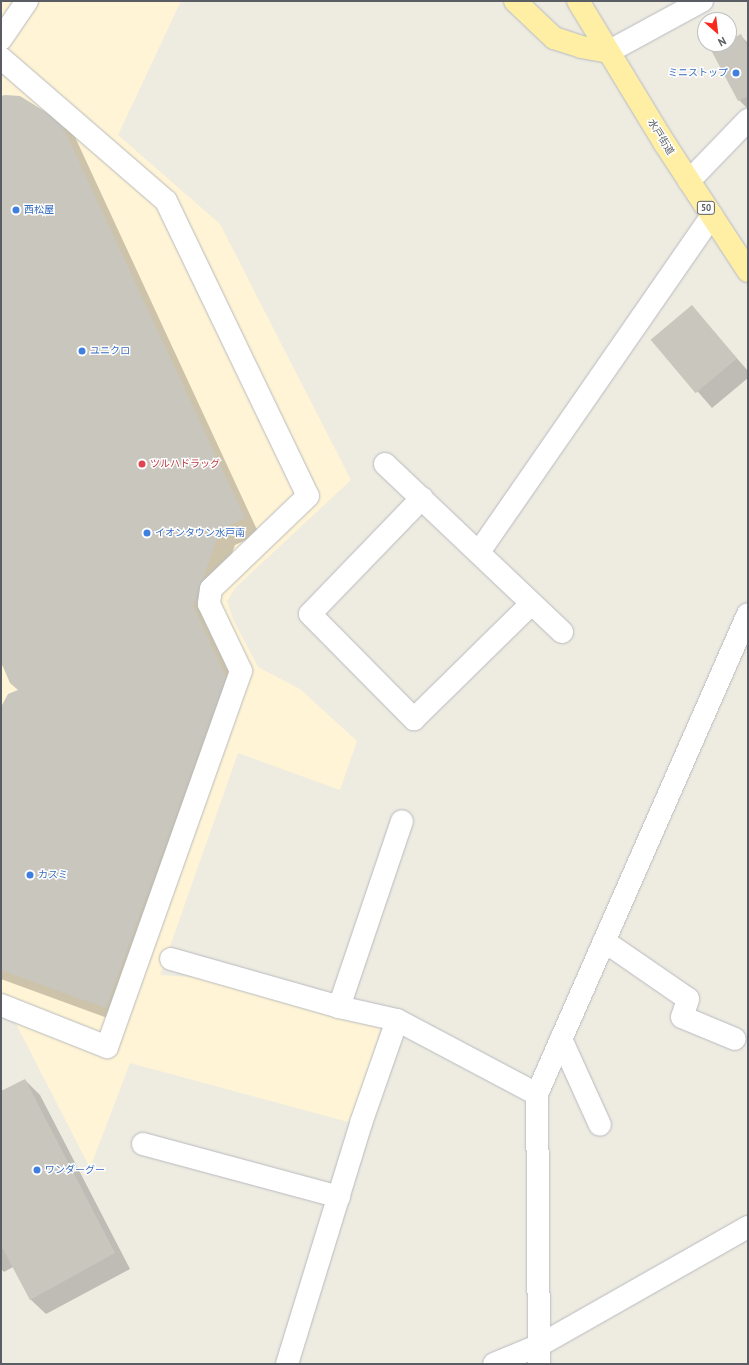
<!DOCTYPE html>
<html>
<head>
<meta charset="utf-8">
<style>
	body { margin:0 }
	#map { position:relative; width:749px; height:1365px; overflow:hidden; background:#eeebe1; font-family:"PT Sans","Noto Sans JP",sans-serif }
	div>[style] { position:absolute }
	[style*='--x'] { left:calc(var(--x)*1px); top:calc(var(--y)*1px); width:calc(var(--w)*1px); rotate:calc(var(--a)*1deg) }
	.commercial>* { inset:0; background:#fff4d5 }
	.shadow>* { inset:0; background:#0003 }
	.building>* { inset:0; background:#c9c6be; transform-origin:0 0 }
	.roads { filter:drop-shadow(0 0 1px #b7babf) drop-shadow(0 0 1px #b7babf) }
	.minor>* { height:22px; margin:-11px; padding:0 11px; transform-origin:11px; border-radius:11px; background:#fff }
	.major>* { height:22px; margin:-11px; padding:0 11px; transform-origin:11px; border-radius:11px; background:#ffefa5 }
	.dots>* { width:11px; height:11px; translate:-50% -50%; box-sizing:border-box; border:2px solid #fff; border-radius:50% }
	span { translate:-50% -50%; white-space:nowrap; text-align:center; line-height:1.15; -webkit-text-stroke:3px #fff; paint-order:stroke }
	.shield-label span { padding:1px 3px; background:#fff; border:1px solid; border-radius:3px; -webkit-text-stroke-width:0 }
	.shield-label { font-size:9px; color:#5a5e64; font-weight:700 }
	.shop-label { font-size:10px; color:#366cbe }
	.right { translate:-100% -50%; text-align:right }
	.left { translate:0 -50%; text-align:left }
	.street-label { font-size:10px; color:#5a5e64 }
	.health-label { font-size:10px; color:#be3a42 }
	.frame { position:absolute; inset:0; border:2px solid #5a5e64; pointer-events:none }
	.north { position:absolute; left:697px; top:12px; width:40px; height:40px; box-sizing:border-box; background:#fff; border:1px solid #bdbfc1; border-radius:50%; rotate:152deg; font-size:11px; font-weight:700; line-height:16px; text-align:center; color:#5a5e64 }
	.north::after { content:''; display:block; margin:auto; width:14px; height:18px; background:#f82a1e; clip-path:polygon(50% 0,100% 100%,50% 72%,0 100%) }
</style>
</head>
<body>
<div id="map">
	<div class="commercial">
		<div style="clip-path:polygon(1px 1px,181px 1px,118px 135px,220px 224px,351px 480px,236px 587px,227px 601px,233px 619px,258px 667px,300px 689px,357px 741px,340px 790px,238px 753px,160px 975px,206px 978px,381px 1027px,352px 1123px,130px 1063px,90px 1168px,12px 1016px,1px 1011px)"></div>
	</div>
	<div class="shadow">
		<div style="clip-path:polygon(741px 36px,748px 43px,748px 109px,739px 100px,724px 44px,729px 44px)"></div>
		<div style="clip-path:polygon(1px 97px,59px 121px,75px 137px,259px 534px,235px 545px,207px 622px,241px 693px,121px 1023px,1px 979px,1px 709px,19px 690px,1px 663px)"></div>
		<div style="clip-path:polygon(692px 307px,748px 371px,748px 378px,712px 408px,653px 340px)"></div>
		<div style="clip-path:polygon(25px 1080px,40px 1095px,130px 1269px,46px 1314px,30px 1299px,13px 1267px,4px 1272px,1px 1269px,1px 1092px)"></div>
	</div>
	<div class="building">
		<div style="clip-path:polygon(741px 34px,748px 48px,748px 96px,738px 101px,711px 50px,722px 44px,729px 44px,729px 40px)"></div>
		<div style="clip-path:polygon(5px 95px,20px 96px,60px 121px,245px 518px,220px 530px,193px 606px,226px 677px,106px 1008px,1px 970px,1px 707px,8px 694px,18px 690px,10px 683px,1px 662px,1px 96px)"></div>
		<div style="left:692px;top:305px;width:70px;height:54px;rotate:50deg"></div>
		<div style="clip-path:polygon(25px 1079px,115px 1253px,30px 1300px,3px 1249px,1px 1250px,1px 1091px)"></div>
	</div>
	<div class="roads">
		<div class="minor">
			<div style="--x:1;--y:39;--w:46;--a:-55.6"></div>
			<div style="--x:608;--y:52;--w:107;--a:-28.5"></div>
			<div style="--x:1;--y:58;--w:218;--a:40.9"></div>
			<div style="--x:166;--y:201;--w:327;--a:64.3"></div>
			<div style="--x:308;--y:496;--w:134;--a:136.2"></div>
			<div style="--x:211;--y:589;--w:15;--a:98"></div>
			<div style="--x:209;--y:604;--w:74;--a:64.5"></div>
			<div style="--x:241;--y:671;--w:399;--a:109.6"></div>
			<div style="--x:107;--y:1047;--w:114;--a:-158.4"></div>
			<div style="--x:689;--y:181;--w:85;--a:-46"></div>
			<div style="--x:385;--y:464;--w:244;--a:43.5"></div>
			<div style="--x:422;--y:498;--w:161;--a:134"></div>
			<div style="--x:310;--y:614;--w:148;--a:45.3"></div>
			<div style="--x:414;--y:719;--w:165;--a:-44.5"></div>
			<div style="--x:479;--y:552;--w:409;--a:-55.3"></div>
			<div style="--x:604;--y:941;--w:102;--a:34.6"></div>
			<div style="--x:688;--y:999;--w:19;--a:108"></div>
			<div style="--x:682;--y:1017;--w:57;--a:22.5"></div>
			<div style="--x:171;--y:959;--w:175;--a:15.9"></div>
			<div style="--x:339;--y:1007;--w:59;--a:12.6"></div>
			<div style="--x:339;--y:1007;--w:196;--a:-71.3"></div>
			<div style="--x:561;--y:1039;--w:94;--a:65.6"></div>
			<div style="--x:143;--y:1144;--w:203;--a:15.1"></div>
			<div style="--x:287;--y:1364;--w:252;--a:-72.9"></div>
			<div style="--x:361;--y:1123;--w:109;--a:-70.7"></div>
			<div style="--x:397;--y:1020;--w:158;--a:27.9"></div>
			<div style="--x:494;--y:1364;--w:50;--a:-22.4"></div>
			<div style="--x:540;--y:1345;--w:239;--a:-29.6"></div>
			<div style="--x:539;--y:1364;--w:270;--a:-90.4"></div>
			<div style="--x:537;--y:1094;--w:524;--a:-66.27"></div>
		</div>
		<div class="major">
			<div style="--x:515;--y:1;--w:54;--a:43.5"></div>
			<div style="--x:554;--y:38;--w:28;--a:18"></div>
			<div style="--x:581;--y:47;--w:27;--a:10"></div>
			<div style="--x:578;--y:1;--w:167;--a:58.7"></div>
			<div style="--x:665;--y:144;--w:152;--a:56.8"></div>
		</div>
	</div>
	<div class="dots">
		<div style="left:736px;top:73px;background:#3f7fe0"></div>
		<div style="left:16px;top:210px;background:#3f7fe0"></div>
		<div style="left:82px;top:351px;background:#3f7fe0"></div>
		<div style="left:142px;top:464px;background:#e0444e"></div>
		<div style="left:147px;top:533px;background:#3f7fe0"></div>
		<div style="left:30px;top:875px;background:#3f7fe0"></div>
		<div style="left:37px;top:1170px;background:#3f7fe0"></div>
	</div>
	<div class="shield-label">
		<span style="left:706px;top:208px">50</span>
	</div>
	<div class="shop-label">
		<span class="right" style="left:728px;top:73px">ミニストップ</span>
		<span class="left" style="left:24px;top:210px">西松屋</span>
		<span class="left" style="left:90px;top:351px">ユニクロ</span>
		<span class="left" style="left:155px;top:533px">イオンタウン水戸南</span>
		<span class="left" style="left:38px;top:875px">カスミ</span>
		<span class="left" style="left:45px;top:1170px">ワンダーグー</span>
	</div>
	<div class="street-label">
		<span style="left:661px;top:137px;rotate:58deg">水戸街道</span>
	</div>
	<div class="health-label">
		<span class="left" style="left:150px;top:464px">ツルハドラッグ</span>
	</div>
	<div class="frame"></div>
	<div class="north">N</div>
</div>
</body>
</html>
